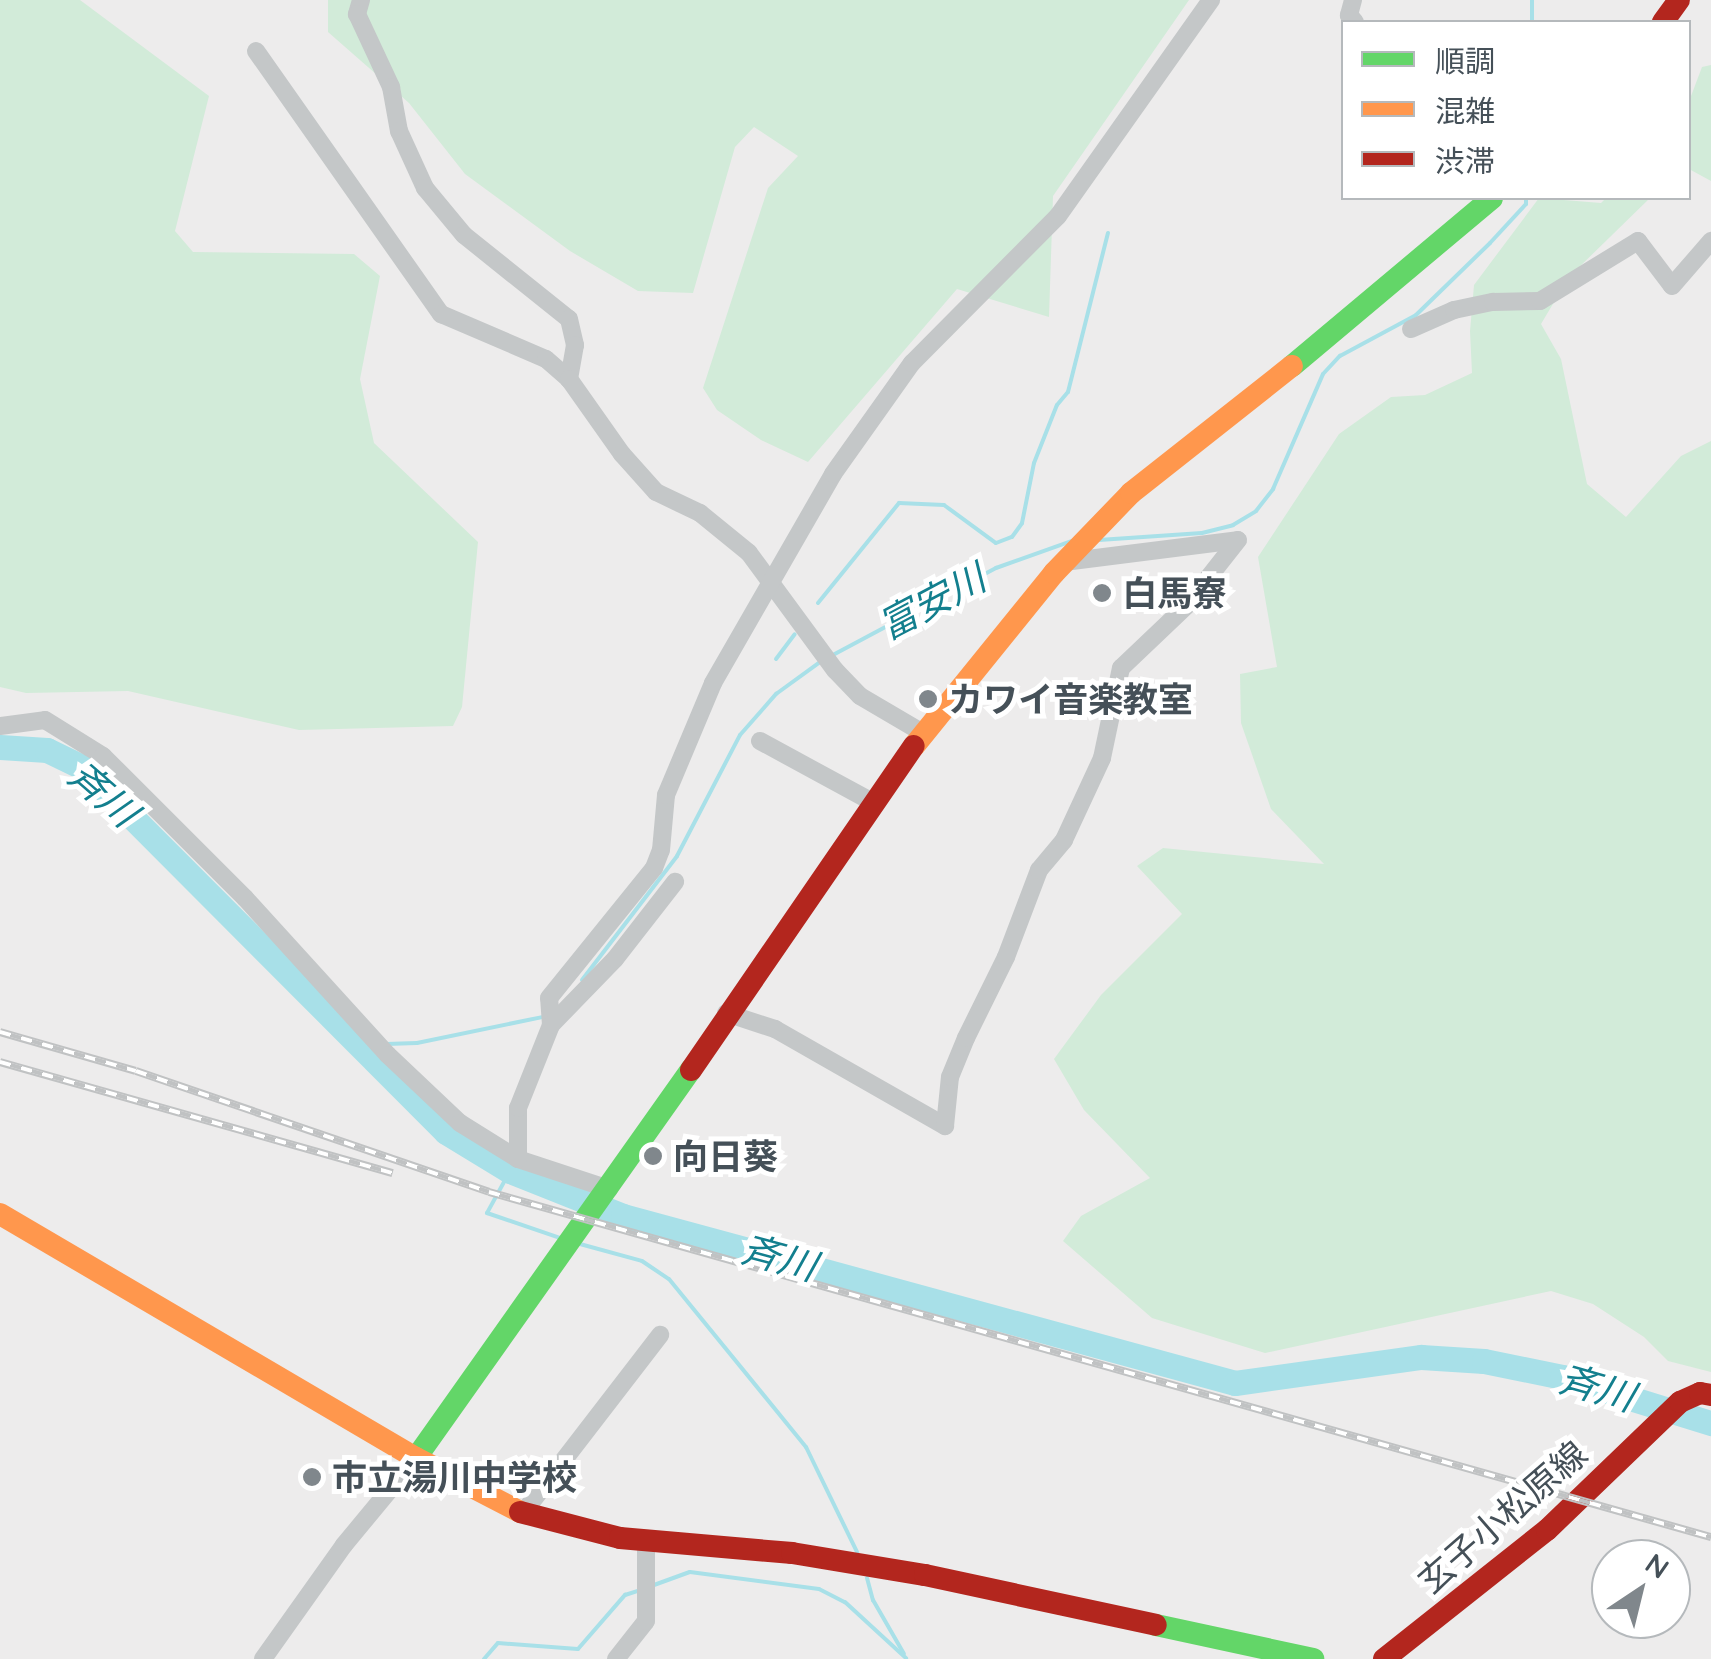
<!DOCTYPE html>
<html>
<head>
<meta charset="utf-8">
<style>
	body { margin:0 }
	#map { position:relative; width:1711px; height:1659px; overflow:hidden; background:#edecec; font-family:Quicksand,"Noto Sans JP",sans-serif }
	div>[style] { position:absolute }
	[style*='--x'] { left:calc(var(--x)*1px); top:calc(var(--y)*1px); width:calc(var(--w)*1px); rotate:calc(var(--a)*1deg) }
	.green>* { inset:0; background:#d2ebd9 }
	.stream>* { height:4px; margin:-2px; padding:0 2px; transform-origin:2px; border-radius:2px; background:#a8e0e8 }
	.river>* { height:25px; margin:-12.5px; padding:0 12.5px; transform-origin:12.5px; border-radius:12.5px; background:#a8e0e8 }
	.street>* { height:18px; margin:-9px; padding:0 9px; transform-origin:9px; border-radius:9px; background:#c4c7c8 }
	.fast>* { height:22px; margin:-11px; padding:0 11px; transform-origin:11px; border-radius:11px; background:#63d668 }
	.slow>* { height:22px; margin:-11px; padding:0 11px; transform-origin:11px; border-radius:11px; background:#ff974d }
	.jam>* { height:22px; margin:-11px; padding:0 11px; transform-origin:11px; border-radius:11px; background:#b3261e }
	.rail>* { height:8px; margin-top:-4px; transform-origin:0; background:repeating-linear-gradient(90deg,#fff 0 11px,#c0c2c3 0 22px); box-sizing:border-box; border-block:2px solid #c0c2c3 }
	.dots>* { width:28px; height:28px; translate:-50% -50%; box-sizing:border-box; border:5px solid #fff; border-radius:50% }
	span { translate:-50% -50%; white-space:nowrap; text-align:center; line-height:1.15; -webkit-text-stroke:10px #fff; paint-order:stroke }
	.poi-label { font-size:35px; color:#455058; font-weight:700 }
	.left { translate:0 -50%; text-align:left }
	.street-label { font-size:35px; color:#455058 }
	.water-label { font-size:38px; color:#137f8e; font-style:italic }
	.legend { position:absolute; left:1341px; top:20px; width:350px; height:180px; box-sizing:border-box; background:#fff; border:2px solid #b5b9bc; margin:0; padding:12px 18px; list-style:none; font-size:30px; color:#455058 }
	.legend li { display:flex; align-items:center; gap:20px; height:50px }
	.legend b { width:50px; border:2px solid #b5b9bc }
	.north { position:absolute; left:1591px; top:1539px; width:100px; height:100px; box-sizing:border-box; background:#fff; border:2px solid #b5b9bc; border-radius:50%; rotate:35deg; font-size:28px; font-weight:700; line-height:40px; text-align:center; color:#455058 }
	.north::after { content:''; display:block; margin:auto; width:35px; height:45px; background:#80878c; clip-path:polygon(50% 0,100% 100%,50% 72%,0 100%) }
</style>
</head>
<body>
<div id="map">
	<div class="green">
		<div style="clip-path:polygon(0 0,80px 0,209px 96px,175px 231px,193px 252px,354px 254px,380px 276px,360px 379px,374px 443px,478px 542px,462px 707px,453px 726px,299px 730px,128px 691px,26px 693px,0 687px)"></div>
		<div style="clip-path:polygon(328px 0,1189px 0,1053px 196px,1049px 317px,957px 289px,808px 462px,761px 440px,717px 410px,703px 388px,768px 188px,798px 156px,754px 127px,735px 147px,693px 293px,638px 291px,570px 251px,465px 174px,409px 103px,328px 32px)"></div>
		<div style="clip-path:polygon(1711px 65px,1711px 181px,1689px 169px,1688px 104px,1702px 67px)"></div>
		<div style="clip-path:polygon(1539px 198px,1601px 203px,1606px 198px,1650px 198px,1569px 277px,1541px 324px,1561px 359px,1587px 484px,1626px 517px,1681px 456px,1711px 441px,1711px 1372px,1668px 1361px,1644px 1337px,1593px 1304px,1551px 1291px,1265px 1353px,1152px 1318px,1063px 1241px,1081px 1216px,1150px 1178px,1084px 1110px,1054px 1059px,1101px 995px,1182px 914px,1137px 866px,1163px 848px,1324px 864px,1271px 809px,1241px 723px,1240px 674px,1277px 667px,1258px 557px,1339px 434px,1391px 397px,1425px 395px,1472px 373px,1470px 331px,1474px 285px)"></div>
	</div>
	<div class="stream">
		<div style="--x:1532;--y:0;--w:22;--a:90"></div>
		<div style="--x:1099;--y:540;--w:103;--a:-3.9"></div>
		<div style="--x:1202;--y:533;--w:32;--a:-14"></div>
		<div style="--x:1233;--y:525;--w:27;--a:-31"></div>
		<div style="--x:1256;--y:511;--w:28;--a:-52"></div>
		<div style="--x:1273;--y:489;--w:125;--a:-66.5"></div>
		<div style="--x:1323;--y:374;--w:25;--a:-47"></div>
		<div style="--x:1340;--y:356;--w:86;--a:-28.3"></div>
		<div style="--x:1416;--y:315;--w:103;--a:-44.2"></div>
		<div style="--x:1490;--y:243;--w:53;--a:-47.3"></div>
		<div style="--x:1526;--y:204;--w:6;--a:-90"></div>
		<div style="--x:818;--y:603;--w:129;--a:-51"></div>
		<div style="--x:899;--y:503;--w:45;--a:2.5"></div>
		<div style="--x:944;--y:505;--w:64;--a:36.2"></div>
		<div style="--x:996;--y:543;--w:17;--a:-21"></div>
		<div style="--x:1012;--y:537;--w:17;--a:-54"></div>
		<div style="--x:1022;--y:523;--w:61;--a:-78.7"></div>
		<div style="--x:1034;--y:463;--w:62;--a:-68.4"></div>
		<div style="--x:1057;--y:405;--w:17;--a:-50"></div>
		<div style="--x:1068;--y:392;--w:164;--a:-75.9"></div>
		<div style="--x:831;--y:656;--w:187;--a:-28.1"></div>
		<div style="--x:996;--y:568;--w:83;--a:-19.7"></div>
		<div style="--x:776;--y:659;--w:31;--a:-53"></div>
		<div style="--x:582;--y:980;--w:156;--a:-52.5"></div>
		<div style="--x:677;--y:856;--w:136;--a:-62.5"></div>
		<div style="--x:740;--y:735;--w:55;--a:-48.7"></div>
		<div style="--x:776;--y:694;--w:58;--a:-35.9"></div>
		<div style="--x:386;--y:1044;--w:31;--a:-2"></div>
		<div style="--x:417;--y:1043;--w:129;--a:-11.7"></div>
		<div style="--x:510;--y:1171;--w:48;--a:118.7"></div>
		<div style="--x:487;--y:1213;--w:80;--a:18.9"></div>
		<div style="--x:580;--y:1244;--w:64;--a:15.3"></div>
		<div style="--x:642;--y:1261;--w:32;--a:34"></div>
		<div style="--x:669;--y:1279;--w:217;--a:50.8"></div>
		<div style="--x:806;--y:1447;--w:117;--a:64.1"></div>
		<div style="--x:867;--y:1578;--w:23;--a:75"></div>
		<div style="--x:873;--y:1600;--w:62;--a:60.1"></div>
		<div style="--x:654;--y:1585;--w:38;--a:-20"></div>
		<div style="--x:690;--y:1572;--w:130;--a:7.5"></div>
		<div style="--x:819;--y:1589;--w:29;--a:27"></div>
		<div style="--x:845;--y:1602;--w:83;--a:42.6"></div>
		<div style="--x:484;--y:1659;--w:21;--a:-49"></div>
		<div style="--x:498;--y:1643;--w:80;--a:4.3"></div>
		<div style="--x:578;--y:1649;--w:72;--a:-49"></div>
		<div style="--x:625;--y:1595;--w:16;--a:-18"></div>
	</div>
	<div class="river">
		<div style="--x:0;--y:747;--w:47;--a:3.7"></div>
		<div style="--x:47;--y:750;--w:39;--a:26"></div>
		<div style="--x:82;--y:767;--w:515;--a:45.08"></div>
		<div style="--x:446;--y:1132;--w:75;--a:31.4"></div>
		<div style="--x:510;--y:1171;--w:122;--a:21.7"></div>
		<div style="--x:623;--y:1216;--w:634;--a:15.26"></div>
		<div style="--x:1235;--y:1383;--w:188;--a:-8"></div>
		<div style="--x:1421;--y:1357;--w:63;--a:3.6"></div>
		<div style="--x:1484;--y:1361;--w:80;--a:11.6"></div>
		<div style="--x:1562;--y:1377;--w:156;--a:17.2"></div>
	</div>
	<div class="street">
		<div style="--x:361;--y:0;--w:15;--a:106"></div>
		<div style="--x:357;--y:14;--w:81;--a:65"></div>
		<div style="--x:391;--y:87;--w:45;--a:79.7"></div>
		<div style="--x:399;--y:131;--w:63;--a:65.5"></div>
		<div style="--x:425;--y:188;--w:61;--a:50.3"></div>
		<div style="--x:464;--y:235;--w:134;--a:38.7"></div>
		<div style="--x:569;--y:319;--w:27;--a:77"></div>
		<div style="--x:575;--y:345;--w:35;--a:100"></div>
		<div style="--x:1353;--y:0;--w:16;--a:105"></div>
		<div style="--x:1349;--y:15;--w:9;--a:49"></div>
		<div style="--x:256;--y:51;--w:322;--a:54.9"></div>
		<div style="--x:441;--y:314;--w:114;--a:23.2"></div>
		<div style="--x:546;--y:359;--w:30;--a:41"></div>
		<div style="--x:569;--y:379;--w:92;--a:54.8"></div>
		<div style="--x:622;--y:454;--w:51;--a:48.2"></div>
		<div style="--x:656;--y:492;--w:49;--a:25.5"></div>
		<div style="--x:700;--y:513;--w:63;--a:39.2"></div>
		<div style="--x:749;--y:553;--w:145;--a:53.7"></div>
		<div style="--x:835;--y:670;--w:36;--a:46"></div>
		<div style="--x:860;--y:696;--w:73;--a:30.4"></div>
		<div style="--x:1411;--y:329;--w:47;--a:-23.8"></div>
		<div style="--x:1454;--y:310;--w:40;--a:-12"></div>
		<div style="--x:1493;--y:302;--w:47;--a:-1.2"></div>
		<div style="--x:1540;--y:301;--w:115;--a:-31.5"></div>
		<div style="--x:1638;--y:241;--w:56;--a:52.9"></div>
		<div style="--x:1672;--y:286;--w:60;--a:-49.1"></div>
		<div style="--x:1064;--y:562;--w:175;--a:-7.2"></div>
		<div style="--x:0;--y:726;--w:45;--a:-7.6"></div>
		<div style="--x:45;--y:720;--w:68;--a:31.8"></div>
		<div style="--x:103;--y:756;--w:201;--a:45"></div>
		<div style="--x:245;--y:898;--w:212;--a:47.7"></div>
		<div style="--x:388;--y:1055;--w:99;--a:43.4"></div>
		<div style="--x:460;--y:1123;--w:68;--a:31.8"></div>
		<div style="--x:518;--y:1159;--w:96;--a:18.2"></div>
		<div style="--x:760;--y:741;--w:130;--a:28.5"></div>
		<div style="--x:726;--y:1013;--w:52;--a:18.1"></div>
		<div style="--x:775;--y:1029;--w:196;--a:29.7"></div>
		<div style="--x:945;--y:1126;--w:49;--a:-84.2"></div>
		<div style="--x:950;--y:1077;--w:42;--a:-67.7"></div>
		<div style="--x:966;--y:1038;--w:90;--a:-63.7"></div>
		<div style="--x:1006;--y:957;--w:93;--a:-69.2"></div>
		<div style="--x:1039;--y:870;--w:39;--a:-50"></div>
		<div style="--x:1064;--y:840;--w:90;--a:-65.1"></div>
		<div style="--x:1102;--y:758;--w:92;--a:-78.1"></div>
		<div style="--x:1121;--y:668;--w:90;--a:-43.6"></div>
		<div style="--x:1186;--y:606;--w:84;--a:-51.8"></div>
		<div style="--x:551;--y:1025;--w:27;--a:-94"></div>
		<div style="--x:549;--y:998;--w:167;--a:-51.1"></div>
		<div style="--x:654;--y:868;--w:19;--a:-69"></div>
		<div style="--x:661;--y:850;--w:55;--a:-84.8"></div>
		<div style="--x:666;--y:795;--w:121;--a:-67.2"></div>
		<div style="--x:713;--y:683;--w:241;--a:-60.1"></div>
		<div style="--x:833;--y:474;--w:136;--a:-54.6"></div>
		<div style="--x:912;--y:363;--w:207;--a:-45.2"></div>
		<div style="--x:1058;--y:216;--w:265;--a:-54.7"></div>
		<div style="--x:518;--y:1159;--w:51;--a:-90"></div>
		<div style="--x:518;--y:1108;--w:89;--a:-68.3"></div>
		<div style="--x:551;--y:1025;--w:92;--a:-45.9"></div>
		<div style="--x:615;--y:959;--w:98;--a:-52.1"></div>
		<div style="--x:523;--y:1513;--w:225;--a:-52.4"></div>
		<div style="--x:263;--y:1659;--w:140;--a:-54.6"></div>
		<div style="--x:344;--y:1545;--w:113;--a:-50.4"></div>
		<div style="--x:616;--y:1659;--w:48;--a:-51.7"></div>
		<div style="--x:646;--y:1621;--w:81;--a:-90"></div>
	</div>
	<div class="fast">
		<div style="--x:1292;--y:366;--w:261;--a:-40"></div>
		<div style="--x:416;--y:1458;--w:476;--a:-54.7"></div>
		<div style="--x:1156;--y:1625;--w:161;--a:12.2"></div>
	</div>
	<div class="slow">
		<div style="--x:914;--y:746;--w:223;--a:-51"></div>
		<div style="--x:1054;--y:573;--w:111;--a:-46.1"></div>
		<div style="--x:1131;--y:493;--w:205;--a:-38.3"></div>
		<div style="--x:0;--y:1214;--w:482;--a:30.4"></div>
		<div style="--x:416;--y:1458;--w:117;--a:27.4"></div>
	</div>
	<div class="jam">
		<div style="--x:1663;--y:22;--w:27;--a:-54"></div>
		<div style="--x:691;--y:1070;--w:393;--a:-55.5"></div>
		<div style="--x:520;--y:1512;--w:103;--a:14.6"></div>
		<div style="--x:620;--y:1538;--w:173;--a:5"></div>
		<div style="--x:792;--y:1553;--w:135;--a:9.4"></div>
		<div style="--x:925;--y:1575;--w:236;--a:12.2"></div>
		<div style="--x:1384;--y:1659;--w:208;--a:-38.4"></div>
		<div style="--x:1547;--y:1530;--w:185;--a:-43.9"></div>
		<div style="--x:1680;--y:1402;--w:22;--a:-24"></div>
		<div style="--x:1700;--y:1393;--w:11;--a:10"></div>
	</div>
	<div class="rail">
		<div style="--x:0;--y:1032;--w:141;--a:16"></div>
		<div style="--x:136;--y:1071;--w:373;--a:18.9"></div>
		<div style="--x:489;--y:1192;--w:1270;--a:15.77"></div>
		<div style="--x:0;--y:1062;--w:408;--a:15.8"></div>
	</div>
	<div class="dots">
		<div style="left:1102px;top:593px;background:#80878c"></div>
		<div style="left:928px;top:699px;background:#80878c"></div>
		<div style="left:653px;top:1156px;background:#80878c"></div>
		<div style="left:312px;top:1477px;background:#80878c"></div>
	</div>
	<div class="poi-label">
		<span class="left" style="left:1122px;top:593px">白馬寮</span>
		<span class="left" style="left:948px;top:699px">カワイ音楽教室</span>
		<span class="left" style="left:673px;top:1156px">向日葵</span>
		<span class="left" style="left:332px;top:1477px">市立湯川中学校</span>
	</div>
	<div class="street-label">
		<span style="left:1502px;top:1517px;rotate:-41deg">玄子小松原線</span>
	</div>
	<div class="water-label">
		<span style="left:932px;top:602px;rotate:-28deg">富安川</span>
		<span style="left:103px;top:794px;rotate:41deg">斉川</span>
		<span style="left:779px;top:1258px;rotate:15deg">斉川</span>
		<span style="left:1597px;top:1388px;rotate:16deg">斉川</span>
	</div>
	<ul class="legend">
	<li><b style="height:12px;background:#63d668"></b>順調</li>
	<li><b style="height:12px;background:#ff974d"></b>混雑</li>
	<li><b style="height:12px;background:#b3261e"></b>渋滞</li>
	</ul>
	<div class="north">N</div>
</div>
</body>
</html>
